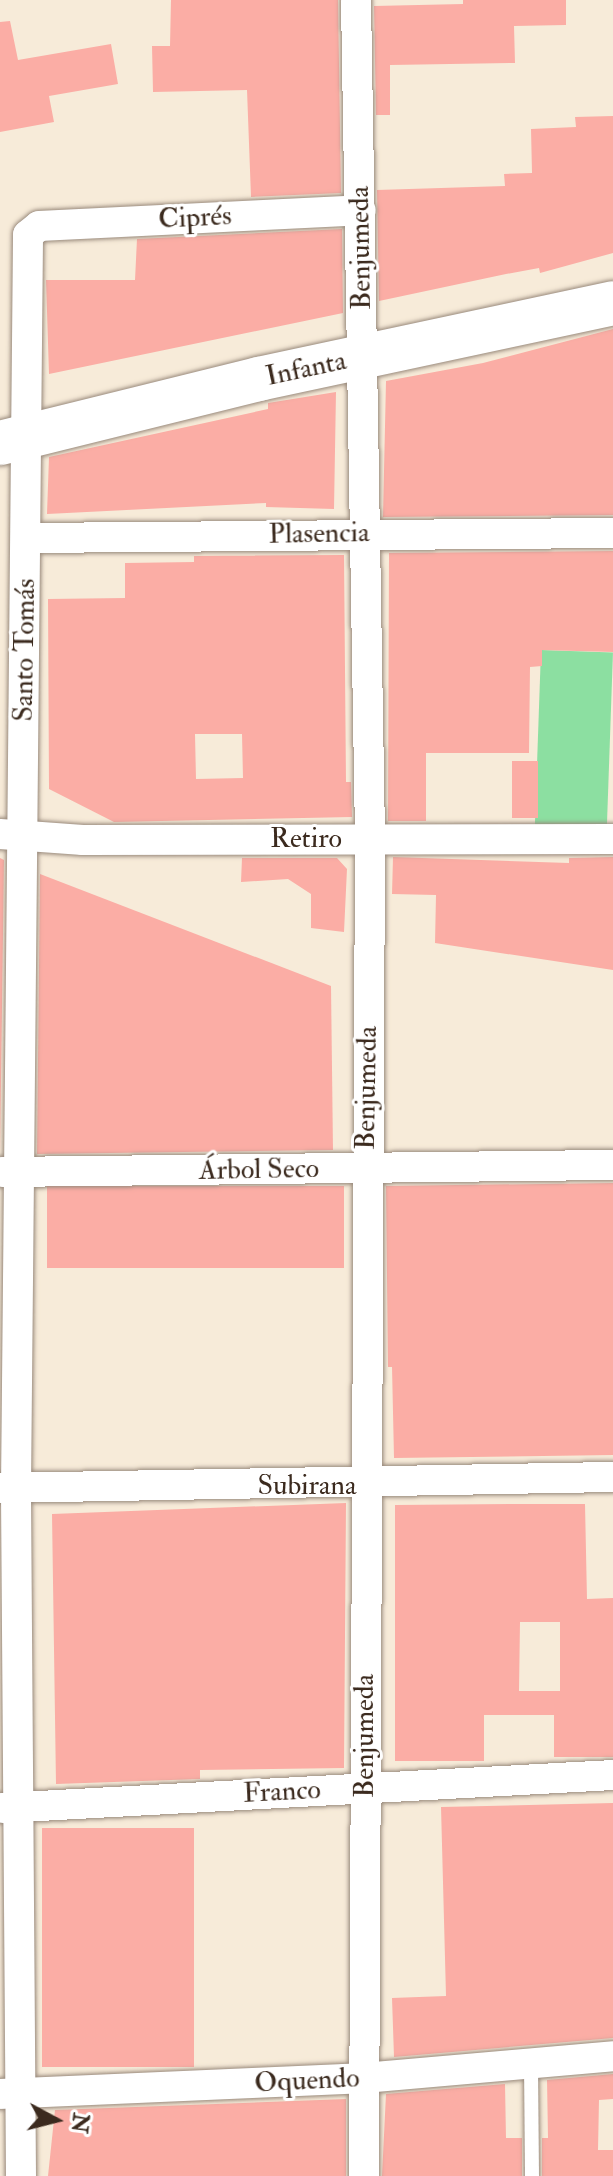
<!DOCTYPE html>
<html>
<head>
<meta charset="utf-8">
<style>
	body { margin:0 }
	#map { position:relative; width:613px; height:2176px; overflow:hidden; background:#f7ebd9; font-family:"IM FELL Double Pica",serif }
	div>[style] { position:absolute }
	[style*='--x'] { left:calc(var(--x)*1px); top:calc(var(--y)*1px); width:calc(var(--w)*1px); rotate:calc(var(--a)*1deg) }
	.green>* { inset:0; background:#8cdfa1; transform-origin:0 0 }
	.building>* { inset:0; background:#fbada5; transform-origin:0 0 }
	.roads { filter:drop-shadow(0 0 2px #998a7c) drop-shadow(0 0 2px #998a7c) }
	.lane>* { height:14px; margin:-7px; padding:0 7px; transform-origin:7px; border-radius:7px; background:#fff }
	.street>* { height:30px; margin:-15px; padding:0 15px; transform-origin:15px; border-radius:15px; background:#fff }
	.primary>* { height:44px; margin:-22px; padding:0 22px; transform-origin:22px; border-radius:22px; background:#fff }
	span { translate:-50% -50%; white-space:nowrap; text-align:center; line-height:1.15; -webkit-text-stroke:6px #fff; paint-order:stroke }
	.street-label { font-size:28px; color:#3b2a1e }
	.north { position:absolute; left:16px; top:2080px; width:80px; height:80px; -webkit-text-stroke:6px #fff; paint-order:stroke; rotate:97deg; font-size:22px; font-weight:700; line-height:32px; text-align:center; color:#3b2a1e }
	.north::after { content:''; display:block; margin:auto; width:28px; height:36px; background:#3b2a1e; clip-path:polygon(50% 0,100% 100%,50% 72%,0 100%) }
</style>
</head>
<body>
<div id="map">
	<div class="green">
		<div style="left:541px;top:650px;width:72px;height:176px;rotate:2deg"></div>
	</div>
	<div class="building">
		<div style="clip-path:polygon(171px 0,338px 0,341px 193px,251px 197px,247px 90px,153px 92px,152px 46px,170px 46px)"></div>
		<div style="clip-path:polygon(463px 0,566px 0,566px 25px,514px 26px,515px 63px,390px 65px,390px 115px,376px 115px,374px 6px,463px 4px)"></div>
		<div style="clip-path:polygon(10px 21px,18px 60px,111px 44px,118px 84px,49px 96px,54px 122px,0 132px,0 22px)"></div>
		<div style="clip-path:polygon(613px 116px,613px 253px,540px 273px,539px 268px,506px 274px,379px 301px,377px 190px,505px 186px,504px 174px,532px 173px,531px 129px,576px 127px,575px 117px)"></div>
		<div style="clip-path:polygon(342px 229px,343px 313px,49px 374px,46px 280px,135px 280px,137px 239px)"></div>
		<div style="clip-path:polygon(613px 329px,613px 515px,383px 517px,386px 381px,483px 363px)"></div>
		<div style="clip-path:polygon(336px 392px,334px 509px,266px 507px,266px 503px,47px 514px,49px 457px,268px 409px,268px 403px)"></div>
		<div style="clip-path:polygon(613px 551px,613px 652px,542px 650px,542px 666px,530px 667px,529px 753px,426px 753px,426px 821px,388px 821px,389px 553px)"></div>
		<div style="clip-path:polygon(evenodd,344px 555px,346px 782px,351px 782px,352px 817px,114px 822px,49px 789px,48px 599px,125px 598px,125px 563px,194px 562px,194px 556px,344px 555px,195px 734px,242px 734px,243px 778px,196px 779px,195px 734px)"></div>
		<div style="left:512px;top:761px;width:26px;height:57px"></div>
		<div style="clip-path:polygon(393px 857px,569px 863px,569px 858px,613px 857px,613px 970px,435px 943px,436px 895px,392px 894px)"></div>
		<div style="clip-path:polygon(0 858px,4px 860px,0 1154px)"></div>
		<div style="clip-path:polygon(242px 858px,337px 858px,347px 869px,344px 932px,311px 928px,311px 894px,288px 879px,241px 882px)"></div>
		<div style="clip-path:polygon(40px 874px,331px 986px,333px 1150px,37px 1154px)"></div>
		<div style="clip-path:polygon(613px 1183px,613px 1455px,394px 1458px,392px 1367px,388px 1367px,386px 1186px)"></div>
		<div style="left:344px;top:1186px;width:82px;height:297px;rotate:90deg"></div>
		<div style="clip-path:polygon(346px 1503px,344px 1768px,200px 1770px,200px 1779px,56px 1784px,52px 1514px)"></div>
		<div style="clip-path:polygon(evenodd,519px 1504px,585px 1504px,587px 1599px,613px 1598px,613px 1757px,554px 1757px,554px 1715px,484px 1715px,484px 1761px,395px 1761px,395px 1505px,519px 1504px,520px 1622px,560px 1622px,560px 1691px,519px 1691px,520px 1622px)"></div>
		<div style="clip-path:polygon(613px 1803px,613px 2038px,394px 2057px,392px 1998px,446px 1996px,441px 1807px)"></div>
		<div style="left:194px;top:1828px;width:239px;height:152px;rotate:90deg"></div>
		<div style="clip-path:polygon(613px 2074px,613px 2099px,599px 2100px,598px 2150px,613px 2150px,613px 2176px,542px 2176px,542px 2138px,548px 2138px,547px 2080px)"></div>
		<div style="clip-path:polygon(505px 2084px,506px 2138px,522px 2138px,522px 2176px,382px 2176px,386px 2094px)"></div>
		<div style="clip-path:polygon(346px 2099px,346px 2176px,48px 2176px,55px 2110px)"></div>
	</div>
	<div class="roads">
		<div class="lane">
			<div style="--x:531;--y:2063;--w:113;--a:89.5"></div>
		</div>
		<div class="street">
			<div style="--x:356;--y:0;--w:839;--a:89.04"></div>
			<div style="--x:370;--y:839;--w:1337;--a:90.26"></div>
			<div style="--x:26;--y:538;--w:587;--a:-0.49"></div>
			<div style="--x:0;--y:834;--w:83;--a:4.1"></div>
			<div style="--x:83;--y:840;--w:530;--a:-0.11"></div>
			<div style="--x:2;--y:1172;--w:611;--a:-0.66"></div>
			<div style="--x:0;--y:1488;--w:613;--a:-1.03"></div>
			<div style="--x:2;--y:1808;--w:612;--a:-3.09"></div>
			<div style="--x:0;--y:2094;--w:364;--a:-2.5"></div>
			<div style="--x:364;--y:2078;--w:250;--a:-5"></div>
			<div style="--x:21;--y:2176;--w:688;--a:-90.42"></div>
			<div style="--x:16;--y:1488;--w:1253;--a:-89.45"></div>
			<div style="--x:28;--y:235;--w:14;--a:-39"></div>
			<div style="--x:39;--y:226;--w:322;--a:-2.8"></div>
		</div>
		<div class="primary">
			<div style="--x:0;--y:443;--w:267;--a:-13.9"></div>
			<div style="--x:259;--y:379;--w:362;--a:-12.1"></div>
		</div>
	</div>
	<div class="street-label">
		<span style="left:195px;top:218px;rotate:-3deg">Ciprés</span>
		<span style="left:361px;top:248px;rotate:-91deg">Benjumeda</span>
		<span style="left:306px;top:369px;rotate:-12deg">Infanta</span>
		<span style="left:319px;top:534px;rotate:-1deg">Plasencia</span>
		<span style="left:25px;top:650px;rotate:-89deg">Santo Tomás</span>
		<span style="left:306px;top:839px">Retiro</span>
		<span style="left:367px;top:1088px;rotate:-89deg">Benjumeda</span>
		<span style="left:259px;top:1170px;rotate:-1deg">Árbol Seco</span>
		<span style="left:307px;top:1486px">Subirana</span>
		<span style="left:365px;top:1736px;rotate:-90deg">Benjumeda</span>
		<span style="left:282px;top:1792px;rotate:-3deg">Franco</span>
		<span style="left:307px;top:2081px;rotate:-3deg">Oquendo</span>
	</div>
	<div class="north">N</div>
</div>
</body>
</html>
